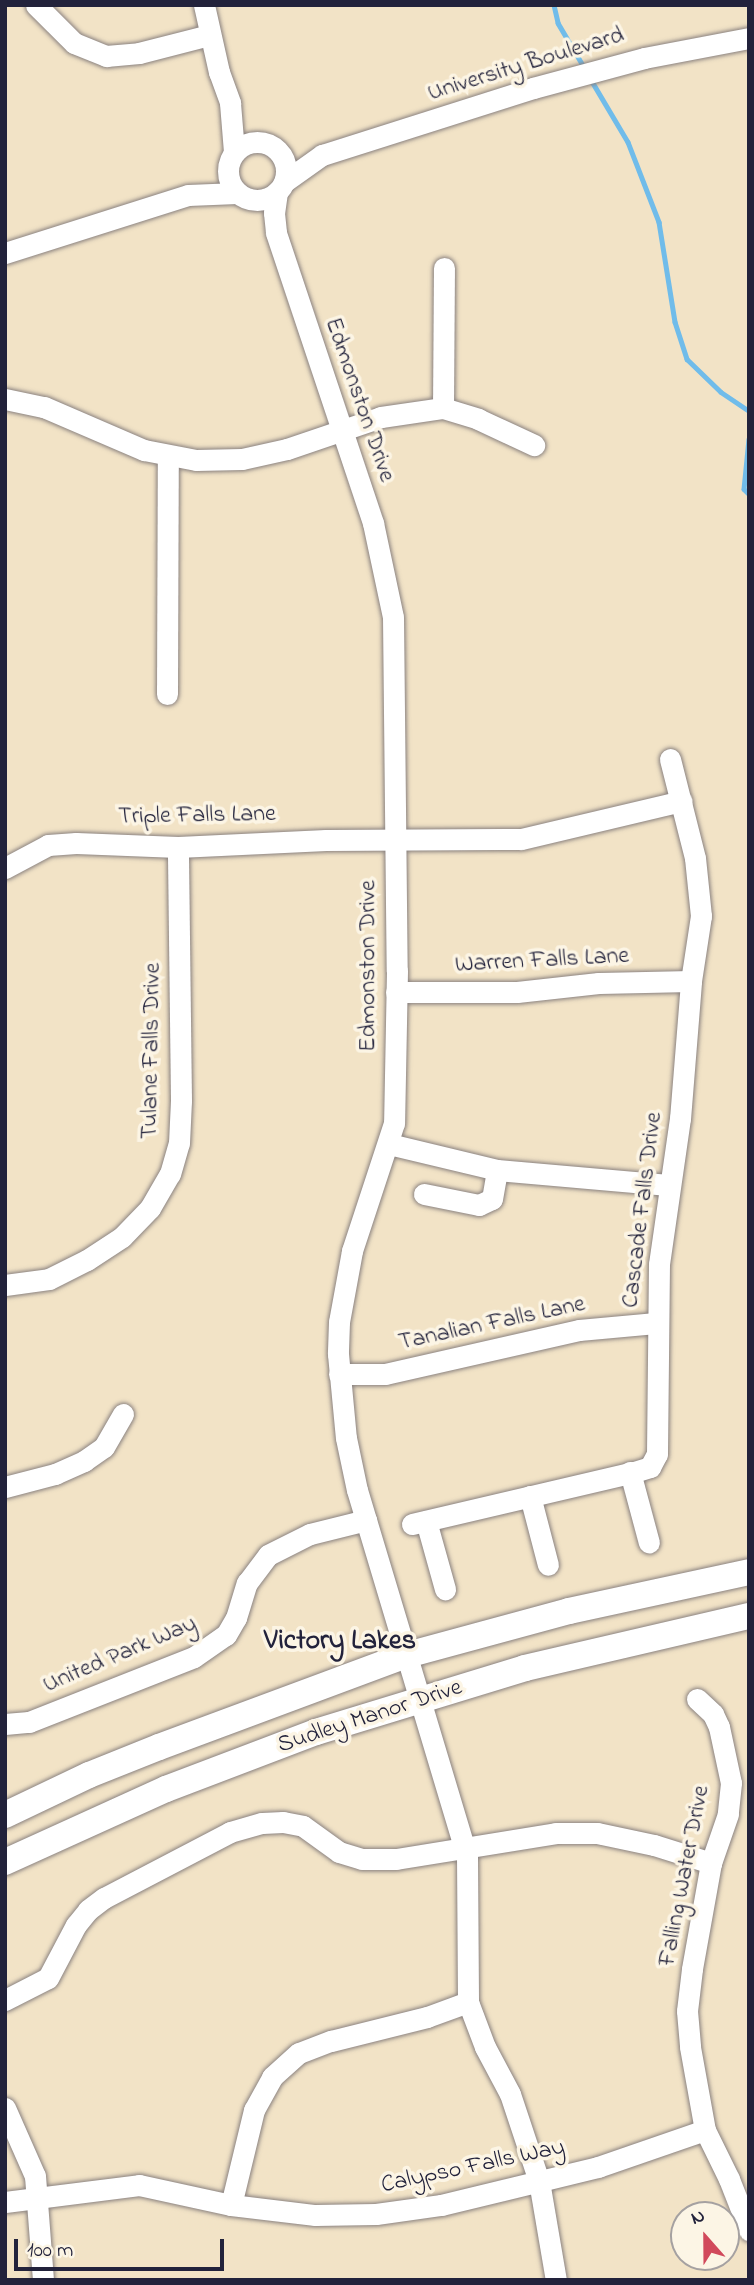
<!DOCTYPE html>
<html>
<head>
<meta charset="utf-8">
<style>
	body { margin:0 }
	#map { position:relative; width:754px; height:2285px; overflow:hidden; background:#f2e3c6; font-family:"Indie Flower",sans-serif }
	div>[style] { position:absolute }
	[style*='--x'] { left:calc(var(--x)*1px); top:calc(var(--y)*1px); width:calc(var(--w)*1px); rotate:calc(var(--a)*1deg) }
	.stream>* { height:4.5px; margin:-2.25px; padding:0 2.25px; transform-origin:2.25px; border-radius:2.25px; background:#70bcea }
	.roads { filter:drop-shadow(0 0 2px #8a8280) drop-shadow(0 0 2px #8a8280) }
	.minor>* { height:21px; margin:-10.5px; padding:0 10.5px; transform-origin:10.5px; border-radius:10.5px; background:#fff }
	.minor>.ring { margin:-10.5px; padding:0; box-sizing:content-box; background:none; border:21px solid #fff; border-radius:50% }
	.major>* { height:26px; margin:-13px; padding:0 13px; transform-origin:13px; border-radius:13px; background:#fff }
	span { translate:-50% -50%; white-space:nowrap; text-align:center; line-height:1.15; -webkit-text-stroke:7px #fcf5e5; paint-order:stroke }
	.street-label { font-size:24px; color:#22223b }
	.quarter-label { font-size:28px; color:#22223b; font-weight:700 }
	.frame { position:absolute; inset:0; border:7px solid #22223b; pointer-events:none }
	.north { position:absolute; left:670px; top:2201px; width:70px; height:70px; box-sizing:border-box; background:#fcf5e5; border:2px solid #a5a1a1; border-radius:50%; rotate:339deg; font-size:19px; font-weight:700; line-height:28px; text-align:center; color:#22223b }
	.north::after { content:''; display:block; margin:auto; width:24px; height:32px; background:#d1495b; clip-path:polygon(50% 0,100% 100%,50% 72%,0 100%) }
	.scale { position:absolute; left:14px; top:2239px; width:210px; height:32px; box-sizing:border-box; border:4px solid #22223b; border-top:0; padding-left:9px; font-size:21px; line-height:24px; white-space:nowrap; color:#22223b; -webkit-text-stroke:5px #fcf5e5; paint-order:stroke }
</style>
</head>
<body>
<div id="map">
	<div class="stream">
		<div style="--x:554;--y:5;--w:18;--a:77"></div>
		<div style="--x:558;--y:23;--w:51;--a:59.4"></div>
		<div style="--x:590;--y:78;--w:74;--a:59.3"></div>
		<div style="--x:628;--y:142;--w:86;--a:68.8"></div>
		<div style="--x:659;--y:222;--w:101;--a:80.9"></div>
		<div style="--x:675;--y:322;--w:39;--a:72"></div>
		<div style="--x:687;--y:359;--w:47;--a:44.1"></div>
		<div style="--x:721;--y:392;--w:34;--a:34"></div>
		<div style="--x:749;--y:439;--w:50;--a:95.7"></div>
		<div style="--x:744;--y:489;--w:7;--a:45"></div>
	</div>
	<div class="roads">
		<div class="minor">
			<div style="--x:36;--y:5;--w:54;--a:45"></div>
			<div style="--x:74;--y:43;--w:35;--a:22"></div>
			<div style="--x:106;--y:56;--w:33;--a:-5"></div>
			<div style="--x:139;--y:53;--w:72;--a:-14.4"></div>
			<div style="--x:204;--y:5;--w:69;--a:77.4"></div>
			<div style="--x:219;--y:72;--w:33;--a:70"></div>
			<div style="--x:230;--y:103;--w:49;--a:85.3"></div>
			<div class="ring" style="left:228px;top:142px;width:37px;height:37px"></div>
			<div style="--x:284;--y:182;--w:47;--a:-35.4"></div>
			<div style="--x:322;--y:155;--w:221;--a:-17.6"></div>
			<div style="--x:533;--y:88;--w:115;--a:-15.1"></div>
			<div style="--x:644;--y:58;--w:107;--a:-10.8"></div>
			<div style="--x:277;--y:192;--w:21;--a:98"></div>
			<div style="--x:274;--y:213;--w:20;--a:84"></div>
			<div style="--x:276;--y:233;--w:306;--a:71.5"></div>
			<div style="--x:373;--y:523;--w:96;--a:78"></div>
			<div style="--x:393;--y:617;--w:354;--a:89.4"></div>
			<div style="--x:397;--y:971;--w:152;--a:91.1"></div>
			<div style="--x:394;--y:1123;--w:135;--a:108.2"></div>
			<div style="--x:352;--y:1251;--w:72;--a:100.4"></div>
			<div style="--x:339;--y:1322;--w:32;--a:92"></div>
			<div style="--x:338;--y:1354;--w:84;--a:84.6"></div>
			<div style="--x:346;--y:1438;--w:53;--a:78.1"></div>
			<div style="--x:357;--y:1490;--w:382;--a:73.3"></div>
			<div style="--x:467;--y:1856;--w:146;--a:89.6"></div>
			<div style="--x:468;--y:2002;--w:48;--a:69.3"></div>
			<div style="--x:485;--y:2047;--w:53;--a:62"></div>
			<div style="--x:510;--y:2094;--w:92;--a:71.6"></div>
			<div style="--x:539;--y:2181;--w:100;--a:80.3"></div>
			<div style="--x:5;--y:253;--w:192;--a:-17.6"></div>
			<div style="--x:188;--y:195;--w:49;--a:-2.3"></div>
			<div style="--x:5;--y:399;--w:40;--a:12"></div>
			<div style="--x:44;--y:407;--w:109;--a:23.3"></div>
			<div style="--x:144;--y:450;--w:53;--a:10.9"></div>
			<div style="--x:196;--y:460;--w:46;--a:-1.2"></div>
			<div style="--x:242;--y:459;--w:46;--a:-12.5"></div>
			<div style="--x:287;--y:449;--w:99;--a:-18.8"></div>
			<div style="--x:381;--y:417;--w:63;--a:-8.3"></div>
			<div style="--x:443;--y:408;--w:37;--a:17"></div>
			<div style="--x:478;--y:419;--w:62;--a:24.9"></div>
			<div style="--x:443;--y:408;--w:140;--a:-89.6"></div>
			<div style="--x:167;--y:694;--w:238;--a:-89.8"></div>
			<div style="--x:5;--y:868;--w:49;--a:-28.1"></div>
			<div style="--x:48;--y:845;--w:28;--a:-4"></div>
			<div style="--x:76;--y:843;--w:102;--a:2.2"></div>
			<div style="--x:178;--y:847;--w:148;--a:-2.7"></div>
			<div style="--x:326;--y:840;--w:195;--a:-0.3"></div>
			<div style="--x:521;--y:839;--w:165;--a:-13.3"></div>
			<div style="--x:396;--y:992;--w:121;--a:0"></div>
			<div style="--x:517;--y:992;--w:82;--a:-6.3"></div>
			<div style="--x:599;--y:983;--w:92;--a:-1.2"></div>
			<div style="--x:389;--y:1144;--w:111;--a:13.5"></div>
			<div style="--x:497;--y:1170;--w:172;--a:5"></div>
			<div style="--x:424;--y:1194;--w:56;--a:11.3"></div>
			<div style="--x:479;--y:1205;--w:14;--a:-25"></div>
			<div style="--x:492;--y:1199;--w:29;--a:-80"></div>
			<div style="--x:5;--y:1285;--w:44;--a:-7.8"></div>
			<div style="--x:49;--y:1279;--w:42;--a:-26.6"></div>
			<div style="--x:87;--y:1260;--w:42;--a:-33.3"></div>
			<div style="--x:122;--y:1237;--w:40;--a:-46"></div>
			<div style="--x:150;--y:1208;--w:39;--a:-60"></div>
			<div style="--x:170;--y:1174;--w:32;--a:-74"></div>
			<div style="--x:179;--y:1143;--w:42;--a:-87.3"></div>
			<div style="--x:181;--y:1101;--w:254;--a:-90.7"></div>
			<div style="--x:339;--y:1374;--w:46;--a:0"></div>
			<div style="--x:385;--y:1374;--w:199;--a:-12.8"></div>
			<div style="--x:579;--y:1330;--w:77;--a:-5.2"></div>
			<div style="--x:630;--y:1472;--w:73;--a:75"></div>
			<div style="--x:5;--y:1487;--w:52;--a:-14.6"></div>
			<div style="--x:55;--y:1474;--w:32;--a:-24"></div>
			<div style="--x:84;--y:1461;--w:24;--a:-35"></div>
			<div style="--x:104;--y:1447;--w:38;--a:-60"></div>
			<div style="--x:530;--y:1496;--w:71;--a:75.4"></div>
			<div style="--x:426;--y:1521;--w:71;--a:74.4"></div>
			<div style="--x:412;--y:1524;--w:228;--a:-13.2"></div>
			<div style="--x:634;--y:1472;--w:17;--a:-17"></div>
			<div style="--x:650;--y:1467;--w:15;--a:-62"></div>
			<div style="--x:657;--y:1454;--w:190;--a:-89.4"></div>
			<div style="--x:659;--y:1264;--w:147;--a:-81.8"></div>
			<div style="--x:680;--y:1119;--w:138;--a:-85.4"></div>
			<div style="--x:691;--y:981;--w:66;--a:-81.3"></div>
			<div style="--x:701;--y:916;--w:58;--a:-95.9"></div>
			<div style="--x:695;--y:858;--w:102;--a:-104.2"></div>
			<div style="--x:697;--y:1699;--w:22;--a:43"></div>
			<div style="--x:713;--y:1714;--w:14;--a:65"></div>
			<div style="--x:719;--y:1727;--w:57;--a:77.9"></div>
			<div style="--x:731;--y:1783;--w:31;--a:96"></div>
			<div style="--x:728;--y:1814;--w:52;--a:109.1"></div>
			<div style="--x:711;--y:1863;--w:108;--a:100.2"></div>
			<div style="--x:692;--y:1969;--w:42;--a:96.8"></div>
			<div style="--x:687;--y:2011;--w:36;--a:85"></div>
			<div style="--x:690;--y:2047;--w:84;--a:79.8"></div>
			<div style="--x:705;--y:2130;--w:55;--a:63.9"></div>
			<div style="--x:729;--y:2179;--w:55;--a:68.6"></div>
			<div style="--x:5;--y:1724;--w:24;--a:-5"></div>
			<div style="--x:29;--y:1722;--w:177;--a:-21.5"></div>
			<div style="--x:194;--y:1657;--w:39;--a:-35"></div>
			<div style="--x:226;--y:1635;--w:20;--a:-60"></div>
			<div style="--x:236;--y:1618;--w:37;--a:-73"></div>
			<div style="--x:247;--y:1583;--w:35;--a:-53"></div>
			<div style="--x:268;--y:1555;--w:47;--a:-26.6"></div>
			<div style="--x:310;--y:1534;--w:58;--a:-14"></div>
			<div style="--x:5;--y:2000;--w:48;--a:-27.1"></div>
			<div style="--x:48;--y:1978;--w:60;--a:-62.2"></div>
			<div style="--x:76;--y:1925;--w:19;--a:-51"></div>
			<div style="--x:88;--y:1910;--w:20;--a:-37"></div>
			<div style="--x:104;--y:1898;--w:142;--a:-27.6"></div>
			<div style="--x:230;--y:1832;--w:33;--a:-16"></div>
			<div style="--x:262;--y:1823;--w:21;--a:-3"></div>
			<div style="--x:283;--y:1822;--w:20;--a:11"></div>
			<div style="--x:303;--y:1826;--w:44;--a:35.8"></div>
			<div style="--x:339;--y:1852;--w:24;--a:17"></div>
			<div style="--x:362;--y:1859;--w:34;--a:0"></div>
			<div style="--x:396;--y:1859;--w:162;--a:-9.2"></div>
			<div style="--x:556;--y:1833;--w:41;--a:0"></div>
			<div style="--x:597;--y:1833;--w:58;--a:11.9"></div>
			<div style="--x:654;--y:1845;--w:60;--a:17.5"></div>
			<div style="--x:5;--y:2108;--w:74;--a:66.2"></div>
			<div style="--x:35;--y:2176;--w:104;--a:85.6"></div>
			<div style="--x:5;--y:2202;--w:135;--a:-7.2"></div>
			<div style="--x:139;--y:2185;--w:94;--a:12.3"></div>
			<div style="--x:231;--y:2205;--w:85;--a:6.8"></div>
			<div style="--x:315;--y:2215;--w:61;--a:-0.9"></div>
			<div style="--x:376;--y:2214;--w:66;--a:-7.9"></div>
			<div style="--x:441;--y:2205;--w:162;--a:-13.6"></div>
			<div style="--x:598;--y:2167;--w:113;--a:-19.1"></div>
			<div style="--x:231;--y:2205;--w:98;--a:-76.4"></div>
			<div style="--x:254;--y:2110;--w:38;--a:-61"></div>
			<div style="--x:272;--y:2077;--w:36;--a:-42"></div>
			<div style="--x:299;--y:2053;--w:34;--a:-21"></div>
			<div style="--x:331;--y:2041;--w:99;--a:-14"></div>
			<div style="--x:427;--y:2017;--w:44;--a:-20.1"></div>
		</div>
		<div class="major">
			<div style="--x:5;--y:1815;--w:93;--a:-25.5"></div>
			<div style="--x:89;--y:1775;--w:75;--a:-21.8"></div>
			<div style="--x:159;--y:1747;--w:265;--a:-20.4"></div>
			<div style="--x:407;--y:1655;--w:168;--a:-15.2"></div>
			<div style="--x:569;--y:1611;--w:184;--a:-12.2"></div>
			<div style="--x:5;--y:1862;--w:177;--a:-24.4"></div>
			<div style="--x:166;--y:1789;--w:160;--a:-20.8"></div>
			<div style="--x:316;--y:1732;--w:219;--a:-17"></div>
			<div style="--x:525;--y:1668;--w:230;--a:-13.1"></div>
		</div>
	</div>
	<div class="street-label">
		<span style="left:526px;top:65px;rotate:-17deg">University Boulevard</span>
		<span style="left:359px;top:400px;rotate:71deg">Edmonston Drive</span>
		<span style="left:197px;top:816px;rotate:-1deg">Triple Falls Lane</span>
		<span style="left:542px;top:961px;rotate:-3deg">Warren Falls Lane</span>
		<span style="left:369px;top:966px;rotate:-90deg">Edmonston Drive</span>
		<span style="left:152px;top:1051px;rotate:-89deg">Tulane Falls Drive</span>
		<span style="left:643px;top:1210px;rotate:-83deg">Cascade Falls Drive</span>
		<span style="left:492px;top:1324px;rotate:-12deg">Tanalian Falls Lane</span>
		<span style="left:120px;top:1655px;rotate:-23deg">United Park Way</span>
		<span style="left:370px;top:1717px;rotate:-18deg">Sudley Manor Drive</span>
		<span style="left:685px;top:1876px;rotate:-79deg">Falling Water Drive</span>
		<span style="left:473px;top:2167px;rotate:-12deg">Calypso Falls Way</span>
	</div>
	<div class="quarter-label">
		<span style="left:340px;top:1642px">Victory Lakes</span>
	</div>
	<div class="frame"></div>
	<div class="north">N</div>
	<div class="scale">100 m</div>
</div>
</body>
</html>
